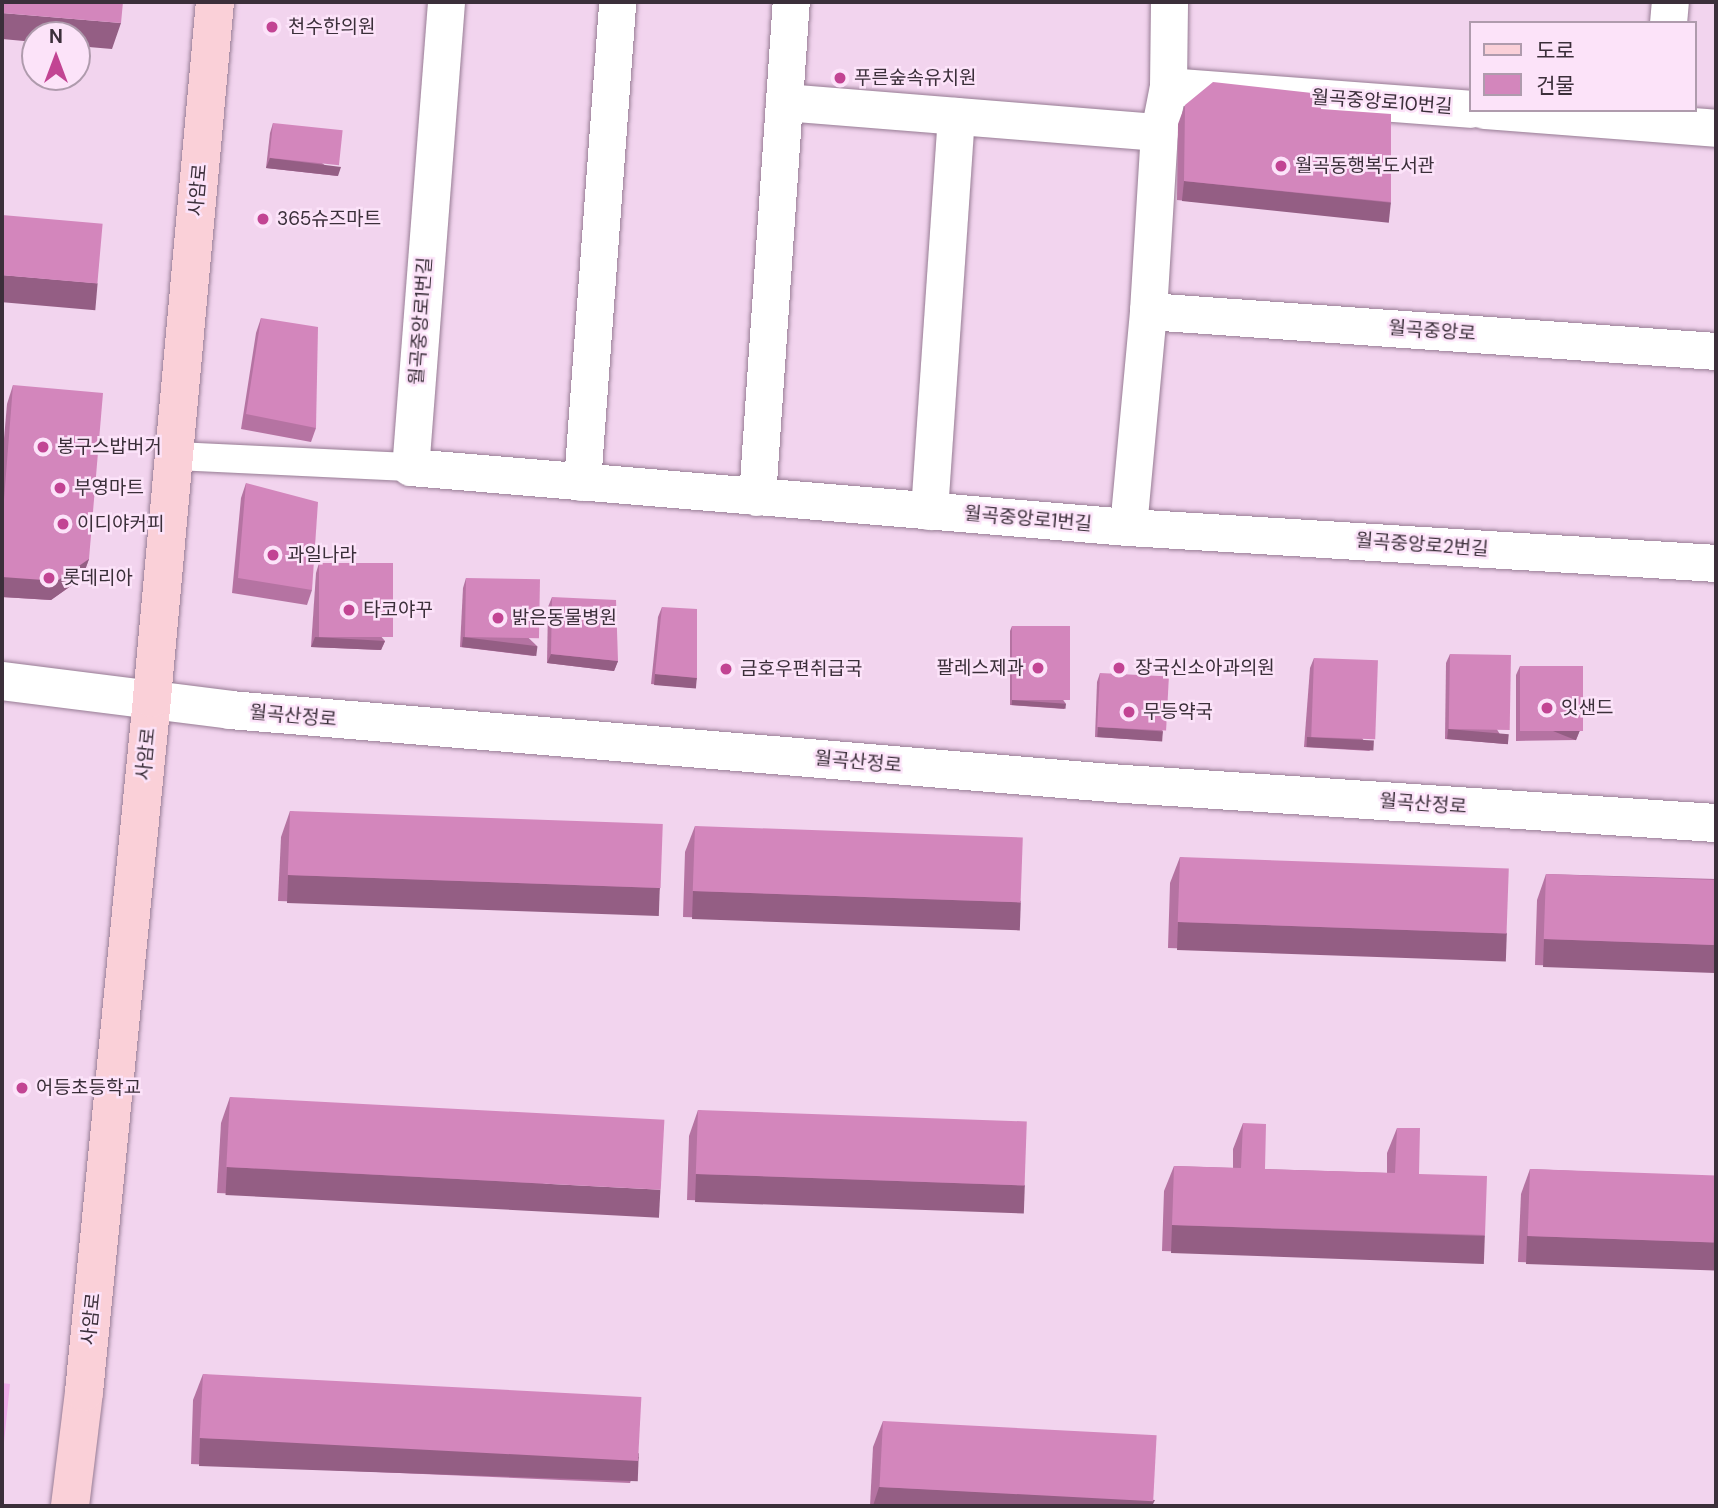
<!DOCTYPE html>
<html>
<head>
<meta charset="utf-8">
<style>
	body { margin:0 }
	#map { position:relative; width:1718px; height:1508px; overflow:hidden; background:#f2d4ee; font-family:"DM Sans","Noto Sans KR",sans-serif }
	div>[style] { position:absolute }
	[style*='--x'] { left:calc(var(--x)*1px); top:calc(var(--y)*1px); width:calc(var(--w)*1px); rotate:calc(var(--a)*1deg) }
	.green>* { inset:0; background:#f1afeb }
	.roads { filter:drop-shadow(0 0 2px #977c94) drop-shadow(0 0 2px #977c94) }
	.pedestrian>* { height:28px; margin:-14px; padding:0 14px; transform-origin:14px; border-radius:14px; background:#fff }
	.minor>* { height:37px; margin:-18.5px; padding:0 18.5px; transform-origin:18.5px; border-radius:18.5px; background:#fff }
	.tertiary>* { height:38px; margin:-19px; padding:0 19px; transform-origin:19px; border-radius:19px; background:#fff }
	.primary>* { height:38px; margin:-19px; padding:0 19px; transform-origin:19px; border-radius:19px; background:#fad0d8 }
	.wall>* { inset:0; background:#b573a2 }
	.shaded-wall>* { inset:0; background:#945e84; transform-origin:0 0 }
	.building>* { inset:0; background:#d386bc; transform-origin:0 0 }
	.dots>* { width:19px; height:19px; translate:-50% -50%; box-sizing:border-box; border:4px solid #fce3f9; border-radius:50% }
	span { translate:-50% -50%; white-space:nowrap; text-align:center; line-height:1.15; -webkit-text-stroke:5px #fce3f9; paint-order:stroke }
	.poi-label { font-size:19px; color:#3b2f3a }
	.left { translate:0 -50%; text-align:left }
	.right { translate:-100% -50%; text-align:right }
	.street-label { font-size:19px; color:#3b2f3a }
	.frame { position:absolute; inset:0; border:4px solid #3b2f3a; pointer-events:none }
	.legend { position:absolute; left:1469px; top:21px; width:228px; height:91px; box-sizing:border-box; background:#fce3f9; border:2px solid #af9bad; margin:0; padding:9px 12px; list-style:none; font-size:21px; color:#3b2f3a }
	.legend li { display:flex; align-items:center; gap:14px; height:35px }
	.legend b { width:35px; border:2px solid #af9bad }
	.north { position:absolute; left:21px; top:21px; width:70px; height:70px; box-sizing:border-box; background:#fce3f9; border:2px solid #af9bad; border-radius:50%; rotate:0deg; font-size:19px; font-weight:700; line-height:28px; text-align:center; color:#3b2f3a }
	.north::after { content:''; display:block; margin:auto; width:24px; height:32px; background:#c24493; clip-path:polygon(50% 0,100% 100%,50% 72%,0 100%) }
</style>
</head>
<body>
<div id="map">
	<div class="green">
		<div style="clip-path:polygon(2px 1383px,10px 1384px,2px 1462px)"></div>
	</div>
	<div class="roads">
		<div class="pedestrian">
			<div style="--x:174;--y:456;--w:236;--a:2.7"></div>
		</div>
		<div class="minor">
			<div style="--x:446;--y:2;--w:466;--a:94.4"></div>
			<div style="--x:410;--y:467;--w:721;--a:4.78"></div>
			<div style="--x:1128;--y:527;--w:589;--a:3.5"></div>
			<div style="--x:1668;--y:23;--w:21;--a:-85"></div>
			<div style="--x:1168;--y:86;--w:304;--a:4.3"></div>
			<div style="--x:784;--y:102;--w:376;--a:4.6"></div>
			<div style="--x:1484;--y:110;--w:233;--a:4.4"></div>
			<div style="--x:1148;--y:311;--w:569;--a:4.03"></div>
			<div style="--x:582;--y:482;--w:481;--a:-85.8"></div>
			<div style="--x:757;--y:497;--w:496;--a:-86.1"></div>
			<div style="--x:929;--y:511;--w:396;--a:-86.1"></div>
			<div style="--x:1128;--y:527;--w:217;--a:-84.7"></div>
			<div style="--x:1148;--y:311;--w:179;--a:-86.5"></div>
			<div style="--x:1159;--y:132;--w:47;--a:-78.9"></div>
			<div style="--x:1168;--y:86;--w:84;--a:-89.3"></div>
		</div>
		<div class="tertiary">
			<div style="--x:2;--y:681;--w:230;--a:7.2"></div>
			<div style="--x:230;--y:710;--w:883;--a:4.74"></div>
			<div style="--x:1110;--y:783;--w:607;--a:3.78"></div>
		</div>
		<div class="primary">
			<div style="--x:70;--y:1506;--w:115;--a:-83"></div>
			<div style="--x:84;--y:1392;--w:697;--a:-84.4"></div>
			<div style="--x:152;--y:698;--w:699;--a:-84.83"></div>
		</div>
	</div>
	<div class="wall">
		<div style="clip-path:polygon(1185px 105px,1321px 109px,1391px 202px,1384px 220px,1177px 200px,1178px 124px)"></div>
		<div style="clip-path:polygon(273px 123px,338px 176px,266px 168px,270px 133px)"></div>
		<div style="clip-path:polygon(261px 318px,316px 428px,311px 442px,241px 429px,256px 333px)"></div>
		<div style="clip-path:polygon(13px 385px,89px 559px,82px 578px,51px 600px,2px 597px,2px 462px,7px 404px)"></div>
		<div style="clip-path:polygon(246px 483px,312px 590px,307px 605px,232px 593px,241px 498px)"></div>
		<div style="clip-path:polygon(319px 563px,385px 641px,381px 650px,311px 647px,316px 573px)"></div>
		<div style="clip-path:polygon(466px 578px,537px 646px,534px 656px,460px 647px,463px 588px)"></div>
		<div style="clip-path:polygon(552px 597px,618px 661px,614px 671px,547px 663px,548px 607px)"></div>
		<div style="clip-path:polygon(662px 607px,697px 678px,693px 688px,651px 684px,658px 617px)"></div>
		<div style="clip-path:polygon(1012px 626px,1066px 704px,1064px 709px,1010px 705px,1010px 631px)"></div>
		<div style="clip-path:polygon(1450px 654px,1506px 744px,1445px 739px,1446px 663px)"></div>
		<div style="clip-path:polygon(1314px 658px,1370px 751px,1304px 747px,1310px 668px)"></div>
		<div style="clip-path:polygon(1520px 666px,1580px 730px,1576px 740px,1516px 741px,1516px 675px)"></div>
		<div style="clip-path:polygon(1100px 673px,1163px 731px,1160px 741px,1095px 737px,1097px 682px)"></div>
		<div style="clip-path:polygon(290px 811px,660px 888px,651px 914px,278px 901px,281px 837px)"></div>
		<div style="clip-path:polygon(695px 826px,1021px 901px,1012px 927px,683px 917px,685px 852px)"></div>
		<div style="clip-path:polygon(1180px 857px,1507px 933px,1497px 959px,1168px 948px,1170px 883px)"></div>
		<div style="clip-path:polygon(1546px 874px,1716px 879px,1716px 971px,1535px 965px,1537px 900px)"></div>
		<div style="clip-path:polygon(230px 1097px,652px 1213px,217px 1193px,221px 1123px)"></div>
		<div style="clip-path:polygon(698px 1110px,1025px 1185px,1015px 1211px,687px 1200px,689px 1136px)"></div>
		<div style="clip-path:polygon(1243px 1123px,1265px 1169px,1387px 1173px,1387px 1153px,1397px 1128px,1419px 1174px,1485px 1235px,1476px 1261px,1162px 1251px,1164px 1191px,1174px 1166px,1233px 1168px,1233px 1149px)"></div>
		<div style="clip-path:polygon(1530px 1169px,1716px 1177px,1716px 1270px,1518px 1262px,1521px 1194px)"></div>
		<div style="clip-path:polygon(203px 1374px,639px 1457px,630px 1483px,191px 1464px,193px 1400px)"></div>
		<div style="clip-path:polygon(883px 1421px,1152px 1506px,870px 1506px,873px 1447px)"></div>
	</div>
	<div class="shaded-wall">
		<div style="clip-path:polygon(2px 13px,121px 23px,112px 49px,77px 46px,77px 35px,35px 35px,35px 42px,2px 39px)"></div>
		<div style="clip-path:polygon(270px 158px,341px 167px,338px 176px,266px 168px)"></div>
		<div style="left:1184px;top:181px;width:208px;height:20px;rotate:6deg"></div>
		<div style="left:2px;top:275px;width:96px;height:27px;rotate:5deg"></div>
		<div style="clip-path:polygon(89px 559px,82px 578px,51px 600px,2px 597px,2px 577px)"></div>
		<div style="clip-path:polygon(315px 637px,385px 641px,381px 650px,311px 647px)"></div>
		<div style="left:463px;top:637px;width:75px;height:10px;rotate:7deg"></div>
		<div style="clip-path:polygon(551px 654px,618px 661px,614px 671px,547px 663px)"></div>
		<div style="left:655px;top:674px;width:42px;height:11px;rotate:5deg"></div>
		<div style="left:1012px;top:700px;width:54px;height:5px;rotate:4deg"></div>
		<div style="left:1098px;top:727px;width:65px;height:10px;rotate:4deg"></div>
		<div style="left:1448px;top:729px;width:61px;height:10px;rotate:5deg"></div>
		<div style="left:1580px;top:730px;width:11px;height:60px;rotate:112deg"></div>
		<div style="left:1307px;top:737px;width:67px;height:10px;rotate:3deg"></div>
		<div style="left:288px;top:875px;width:372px;height:28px;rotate:2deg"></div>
		<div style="left:693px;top:891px;width:328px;height:28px;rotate:2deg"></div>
		<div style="left:1178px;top:922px;width:329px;height:28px;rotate:2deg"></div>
		<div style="left:1544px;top:939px;width:172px;height:28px;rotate:2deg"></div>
		<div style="left:227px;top:1167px;width:434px;height:28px;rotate:3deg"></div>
		<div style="left:696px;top:1174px;width:329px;height:28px;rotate:2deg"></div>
		<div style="left:1172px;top:1225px;width:313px;height:28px;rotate:2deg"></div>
		<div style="left:1527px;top:1236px;width:189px;height:28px;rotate:2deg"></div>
		<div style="left:200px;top:1438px;width:439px;height:28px;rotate:2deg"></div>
		<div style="clip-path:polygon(879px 1487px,1155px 1500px,1152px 1506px,873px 1506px)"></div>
	</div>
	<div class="building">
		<div style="clip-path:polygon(2px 2px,123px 2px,121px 23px,2px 13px)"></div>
		<div style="clip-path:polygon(1213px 82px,1321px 94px,1321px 109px,1391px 114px,1391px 202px,1184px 181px,1185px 105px)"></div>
		<div style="left:273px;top:123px;width:70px;height:35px;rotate:6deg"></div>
		<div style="left:2px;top:215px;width:101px;height:60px;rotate:5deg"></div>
		<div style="clip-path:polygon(261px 318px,318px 327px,316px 428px,246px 414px)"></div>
		<div style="clip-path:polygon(13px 385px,103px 393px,89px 559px,57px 581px,2px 577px,2px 525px)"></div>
		<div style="clip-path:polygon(246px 483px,318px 502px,312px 590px,238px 578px)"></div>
		<div style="left:319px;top:563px;width:74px;height:74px"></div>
		<div style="left:466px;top:578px;width:74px;height:59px;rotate:1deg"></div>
		<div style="clip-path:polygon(552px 597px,616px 600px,618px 661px,551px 654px)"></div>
		<div style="clip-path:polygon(662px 607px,697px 609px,697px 678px,655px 674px)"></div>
		<div style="left:1012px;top:626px;width:58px;height:74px"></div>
		<div style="left:1450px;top:654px;width:61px;height:75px;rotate:1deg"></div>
		<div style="left:1314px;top:658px;width:64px;height:79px;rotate:2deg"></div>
		<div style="left:1520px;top:666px;width:63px;height:65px"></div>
		<div style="left:1100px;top:673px;width:69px;height:54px;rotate:3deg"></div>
		<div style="left:290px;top:811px;width:373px;height:64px;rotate:2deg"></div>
		<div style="left:695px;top:826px;width:328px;height:65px;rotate:2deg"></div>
		<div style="left:1180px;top:857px;width:329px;height:65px;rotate:2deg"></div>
		<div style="left:1546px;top:874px;width:170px;height:65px;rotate:2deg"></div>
		<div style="left:230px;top:1097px;width:435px;height:70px;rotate:3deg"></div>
		<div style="left:698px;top:1110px;width:329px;height:64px;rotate:2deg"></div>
		<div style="clip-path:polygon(1243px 1123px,1266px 1124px,1265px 1169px,1395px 1173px,1397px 1128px,1420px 1128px,1419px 1174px,1487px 1176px,1485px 1235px,1172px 1225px,1174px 1166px,1241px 1168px)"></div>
		<div style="left:1530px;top:1169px;width:186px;height:67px;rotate:2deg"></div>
		<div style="left:203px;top:1374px;width:439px;height:64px;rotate:3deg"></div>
		<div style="left:883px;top:1421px;width:274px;height:66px;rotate:3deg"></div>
	</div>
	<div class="dots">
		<div style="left:272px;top:27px;background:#c24493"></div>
		<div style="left:840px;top:78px;background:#c24493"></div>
		<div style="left:1281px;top:166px;background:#c24493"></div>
		<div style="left:263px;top:219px;background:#c24493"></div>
		<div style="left:43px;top:447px;background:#c24493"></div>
		<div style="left:60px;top:488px;background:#c24493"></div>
		<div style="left:63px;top:524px;background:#c24493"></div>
		<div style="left:273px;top:555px;background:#c24493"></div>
		<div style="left:49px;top:578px;background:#c24493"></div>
		<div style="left:349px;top:610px;background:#c24493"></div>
		<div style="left:498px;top:618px;background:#c24493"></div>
		<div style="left:1038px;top:668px;background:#c24493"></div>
		<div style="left:1119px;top:668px;background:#c24493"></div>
		<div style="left:726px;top:669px;background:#c24493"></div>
		<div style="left:1547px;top:708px;background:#c24493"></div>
		<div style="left:1129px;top:712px;background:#c24493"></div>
		<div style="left:22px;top:1088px;background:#c24493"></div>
	</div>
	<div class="poi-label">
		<span class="left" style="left:288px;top:27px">천수한의원</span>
		<span class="left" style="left:854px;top:78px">푸른숲속유치원</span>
		<span class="left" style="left:1295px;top:166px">월곡동행복도서관</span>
		<span class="left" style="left:277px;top:219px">365슈즈마트</span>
		<span class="left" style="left:57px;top:447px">봉구스밥버거</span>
		<span class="left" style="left:74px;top:488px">부영마트</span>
		<span class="left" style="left:77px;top:524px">이디야커피</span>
		<span class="left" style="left:287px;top:555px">과일나라</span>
		<span class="left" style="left:63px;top:578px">롯데리아</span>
		<span class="left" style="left:363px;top:610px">타코야꾸</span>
		<span class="left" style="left:512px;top:618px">밝은동물병원</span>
		<span class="right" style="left:1024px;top:668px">팔레스제과</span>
		<span class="left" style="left:1135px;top:668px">장국신소아과의원</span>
		<span class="left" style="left:740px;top:669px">금호우편취급국</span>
		<span class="left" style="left:1561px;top:708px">잇샌드</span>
		<span class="left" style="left:1143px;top:712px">무등약국</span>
		<span class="left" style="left:36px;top:1088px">어등초등학교</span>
	</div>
	<div class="street-label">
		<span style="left:1382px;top:102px;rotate:4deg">월곡중앙로10번길</span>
		<span style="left:198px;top:190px;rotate:-85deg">사암로</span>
		<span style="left:421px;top:321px;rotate:-86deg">월곡중앙로1번길</span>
		<span style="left:1432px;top:331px;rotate:4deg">월곡중앙로</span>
		<span style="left:1028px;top:519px;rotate:5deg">월곡중앙로1번길</span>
		<span style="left:1422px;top:545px;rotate:4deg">월곡중앙로2번길</span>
		<span style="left:293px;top:716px;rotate:5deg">월곡산정로</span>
		<span style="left:146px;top:754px;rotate:-84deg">사암로</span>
		<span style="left:858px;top:762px;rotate:5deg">월곡산정로</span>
		<span style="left:1423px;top:804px;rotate:4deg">월곡산정로</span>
		<span style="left:91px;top:1319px;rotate:-84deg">사암로</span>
	</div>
	<div class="frame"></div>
	<ul class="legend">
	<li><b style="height:9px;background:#fad0d8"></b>도로</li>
	<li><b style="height:19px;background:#d386bc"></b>건물</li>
	</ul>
	<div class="north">N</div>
</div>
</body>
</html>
